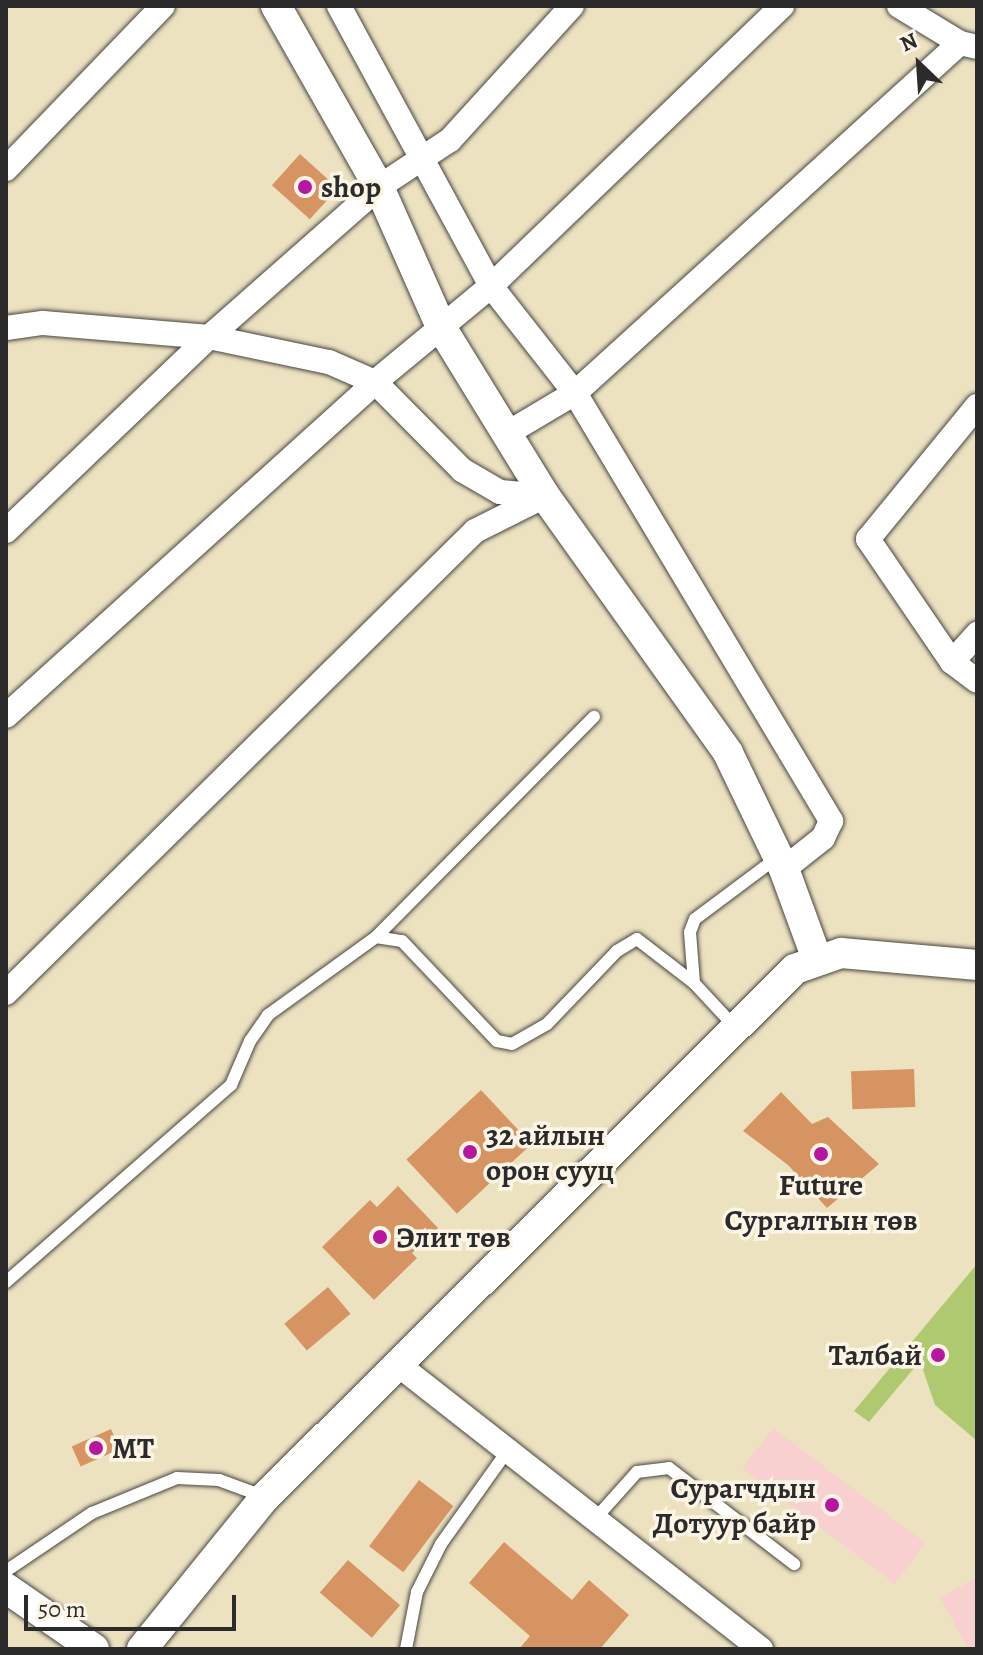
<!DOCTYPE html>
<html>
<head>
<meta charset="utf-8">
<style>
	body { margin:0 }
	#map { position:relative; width:983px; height:1655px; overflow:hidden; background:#ece2c0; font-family:Alegreya,serif }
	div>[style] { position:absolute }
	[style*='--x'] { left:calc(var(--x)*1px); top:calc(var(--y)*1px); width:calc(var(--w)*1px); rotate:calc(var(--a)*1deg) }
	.built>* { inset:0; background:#f7d0cf; transform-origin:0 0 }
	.green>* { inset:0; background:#aec970 }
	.building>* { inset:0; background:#d79463; transform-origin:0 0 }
	.roads { filter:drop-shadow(0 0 2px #484641) drop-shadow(0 0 2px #484641) }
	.service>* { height:12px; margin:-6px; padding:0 6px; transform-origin:6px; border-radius:6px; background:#fff }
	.minor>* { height:24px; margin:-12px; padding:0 12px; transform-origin:12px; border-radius:12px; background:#fff }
	.tertiary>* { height:30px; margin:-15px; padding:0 15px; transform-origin:15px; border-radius:15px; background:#fff }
	.dots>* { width:22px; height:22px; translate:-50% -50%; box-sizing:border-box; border:4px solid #fcf5e5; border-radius:50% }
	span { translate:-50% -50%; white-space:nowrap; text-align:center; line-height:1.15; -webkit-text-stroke:7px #fcf5e5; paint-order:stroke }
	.poi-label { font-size:30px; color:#2b2b2b; font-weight:700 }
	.left { translate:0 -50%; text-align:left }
	.right { translate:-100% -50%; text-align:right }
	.frame { position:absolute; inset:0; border:8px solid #2b2b2b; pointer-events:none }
	.north { position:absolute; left:879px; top:24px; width:80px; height:80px; -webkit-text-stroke:6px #fcf5e5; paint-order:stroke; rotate:335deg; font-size:22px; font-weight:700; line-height:32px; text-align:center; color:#2b2b2b }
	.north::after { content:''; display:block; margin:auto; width:28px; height:36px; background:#2b2b2b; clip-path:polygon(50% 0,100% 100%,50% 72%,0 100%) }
	.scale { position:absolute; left:24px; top:1595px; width:212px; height:36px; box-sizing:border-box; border:4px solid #2b2b2b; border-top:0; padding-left:10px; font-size:24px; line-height:28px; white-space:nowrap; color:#2b2b2b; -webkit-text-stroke:6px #fcf5e5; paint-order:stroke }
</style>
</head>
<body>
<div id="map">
	<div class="built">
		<div style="left:773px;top:1428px;width:191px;height:51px;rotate:37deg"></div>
		<div style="clip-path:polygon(977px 1578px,977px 1644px,968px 1649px,940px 1597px)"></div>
	</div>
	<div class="green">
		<div style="clip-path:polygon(977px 1264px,977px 1441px,935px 1405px,920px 1361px,869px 1422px,854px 1411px)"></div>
	</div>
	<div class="building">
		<div style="left:300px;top:154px;width:51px;height:42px;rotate:42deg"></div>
		<div style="left:914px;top:1069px;width:38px;height:63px;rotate:88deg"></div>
		<div style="left:481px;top:1090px;width:74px;height:102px;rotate:47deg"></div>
		<div style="clip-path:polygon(781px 1092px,812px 1124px,828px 1117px,879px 1164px,827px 1208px,788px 1165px,743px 1131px)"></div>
		<div style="clip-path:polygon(398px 1186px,438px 1228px,412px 1253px,417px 1258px,374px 1300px,322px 1247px,370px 1200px,377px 1207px)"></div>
		<div style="left:328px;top:1287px;width:35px;height:57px;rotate:50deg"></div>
		<div style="left:111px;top:1429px;width:22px;height:43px;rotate:66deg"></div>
		<div style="left:419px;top:1480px;width:43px;height:83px;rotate:37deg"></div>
		<div style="clip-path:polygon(504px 1542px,572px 1600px,589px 1580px,629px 1615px,600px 1649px,519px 1649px,530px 1636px,469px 1583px)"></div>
		<div style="left:348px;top:1560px;width:69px;height:43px;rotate:41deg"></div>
	</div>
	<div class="roads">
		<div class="service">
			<div style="--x:376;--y:937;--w:310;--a:-45.3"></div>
			<div style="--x:694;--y:983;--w:51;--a:-94.5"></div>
			<div style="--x:690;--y:932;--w:14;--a:-69"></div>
			<div style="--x:695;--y:919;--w:104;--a:-36.8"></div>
			<div style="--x:6;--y:1282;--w:299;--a:-41.2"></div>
			<div style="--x:231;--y:1085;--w:48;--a:-66.6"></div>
			<div style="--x:250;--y:1041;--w:32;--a:-55"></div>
			<div style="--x:268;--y:1015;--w:133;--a:-35.8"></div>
			<div style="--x:376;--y:937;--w:26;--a:9"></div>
			<div style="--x:402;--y:941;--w:138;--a:46.5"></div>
			<div style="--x:497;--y:1041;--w:15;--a:11"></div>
			<div style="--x:512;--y:1044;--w:40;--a:-29.7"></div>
			<div style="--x:547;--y:1024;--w:101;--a:-46.2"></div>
			<div style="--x:617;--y:951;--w:23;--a:-31"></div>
			<div style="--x:637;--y:939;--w:72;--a:37.7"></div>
			<div style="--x:694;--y:983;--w:59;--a:47.1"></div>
			<div style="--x:595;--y:1519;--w:63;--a:-48.2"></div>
			<div style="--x:637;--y:1472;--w:32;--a:-7"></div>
			<div style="--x:669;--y:1468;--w:158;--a:37.5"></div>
			<div style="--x:6;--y:1571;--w:104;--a:-34"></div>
			<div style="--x:92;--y:1513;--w:92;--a:-22.4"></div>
			<div style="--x:177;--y:1478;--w:42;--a:2.7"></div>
			<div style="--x:219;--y:1480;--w:49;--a:20.3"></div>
			<div style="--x:406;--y:1649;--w:58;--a:-79.1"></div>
			<div style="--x:417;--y:1592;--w:54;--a:-63.4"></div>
			<div style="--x:441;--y:1544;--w:115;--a:-54.5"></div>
		</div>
		<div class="minor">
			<div style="--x:339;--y:6;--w:319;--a:61.5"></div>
			<div style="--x:491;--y:286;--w:136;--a:51.9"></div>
			<div style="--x:575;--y:393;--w:499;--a:59.1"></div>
			<div style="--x:831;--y:821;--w:19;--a:115"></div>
			<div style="--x:823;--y:838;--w:50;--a:141.5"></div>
			<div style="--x:899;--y:6;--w:71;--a:31.2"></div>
			<div style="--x:6;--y:169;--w:226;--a:-46.1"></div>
			<div style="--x:6;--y:328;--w:37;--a:-8"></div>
			<div style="--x:43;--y:323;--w:167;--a:4.8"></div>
			<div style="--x:209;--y:337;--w:123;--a:11.8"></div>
			<div style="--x:329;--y:362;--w:50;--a:23.5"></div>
			<div style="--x:375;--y:382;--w:124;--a:45.3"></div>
			<div style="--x:462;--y:470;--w:44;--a:30.1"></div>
			<div style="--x:500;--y:492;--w:45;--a:5.1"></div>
			<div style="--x:977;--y:406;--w:172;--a:129.3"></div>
			<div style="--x:868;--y:539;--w:149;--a:55.7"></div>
			<div style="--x:952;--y:662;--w:31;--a:37"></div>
			<div style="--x:506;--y:434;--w:80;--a:-30.7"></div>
			<div style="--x:575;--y:393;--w:520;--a:-42.27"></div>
			<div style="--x:960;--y:43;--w:17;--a:13"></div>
			<div style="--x:6;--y:531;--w:281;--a:-43.7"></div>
			<div style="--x:209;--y:337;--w:227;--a:-41.4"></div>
			<div style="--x:379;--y:187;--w:85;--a:-33.5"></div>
			<div style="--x:450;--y:140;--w:181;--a:-47.7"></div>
			<div style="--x:952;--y:662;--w:38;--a:-48"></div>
			<div style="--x:6;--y:716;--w:498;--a:-42.1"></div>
			<div style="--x:375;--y:382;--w:151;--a:-39.6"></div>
			<div style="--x:491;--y:286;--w:404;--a:-43.9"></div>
			<div style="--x:6;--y:993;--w:658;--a:-44.57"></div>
			<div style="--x:475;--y:531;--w:78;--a:-26.6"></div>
			<div style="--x:396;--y:1363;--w:464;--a:38.1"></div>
		</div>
		<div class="tertiary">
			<div style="--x:276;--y:6;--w:208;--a:60.4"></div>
			<div style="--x:379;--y:187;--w:153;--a:66.1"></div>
			<div style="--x:441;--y:327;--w:198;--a:58.4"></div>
			<div style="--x:545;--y:496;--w:315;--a:54.5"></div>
			<div style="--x:728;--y:753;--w:129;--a:64.2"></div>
			<div style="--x:784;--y:869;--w:96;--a:69.9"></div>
			<div style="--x:6;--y:1588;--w:107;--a:34.7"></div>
			<div style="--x:142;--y:1649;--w:196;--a:-51"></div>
			<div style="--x:265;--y:1497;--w:748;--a:-44.89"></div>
			<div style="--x:795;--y:969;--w:49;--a:-19.2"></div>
			<div style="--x:841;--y:953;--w:137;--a:5"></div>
		</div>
	</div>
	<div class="dots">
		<div style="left:305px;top:187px;background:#b5179e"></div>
		<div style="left:470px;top:1152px;background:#b5179e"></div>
		<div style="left:821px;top:1154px;background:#b5179e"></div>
		<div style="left:380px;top:1237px;background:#b5179e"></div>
		<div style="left:938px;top:1355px;background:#b5179e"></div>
		<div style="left:96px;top:1448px;background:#b5179e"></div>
		<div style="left:832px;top:1505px;background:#b5179e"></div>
	</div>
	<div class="poi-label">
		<span class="left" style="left:321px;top:187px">shop</span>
		<span class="left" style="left:486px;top:1152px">32 айлын<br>орон сууц</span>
		<span style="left:821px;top:1202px">Future<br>Сургалтын төв</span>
		<span class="left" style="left:396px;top:1237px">Элит төв</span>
		<span class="right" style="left:922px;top:1355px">Талбай</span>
		<span class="left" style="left:112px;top:1448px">MT</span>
		<span class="right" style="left:816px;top:1505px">Сурагчдын<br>Дотуур байр</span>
	</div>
	<div class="frame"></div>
	<div class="north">N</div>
	<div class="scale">50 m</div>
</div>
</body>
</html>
